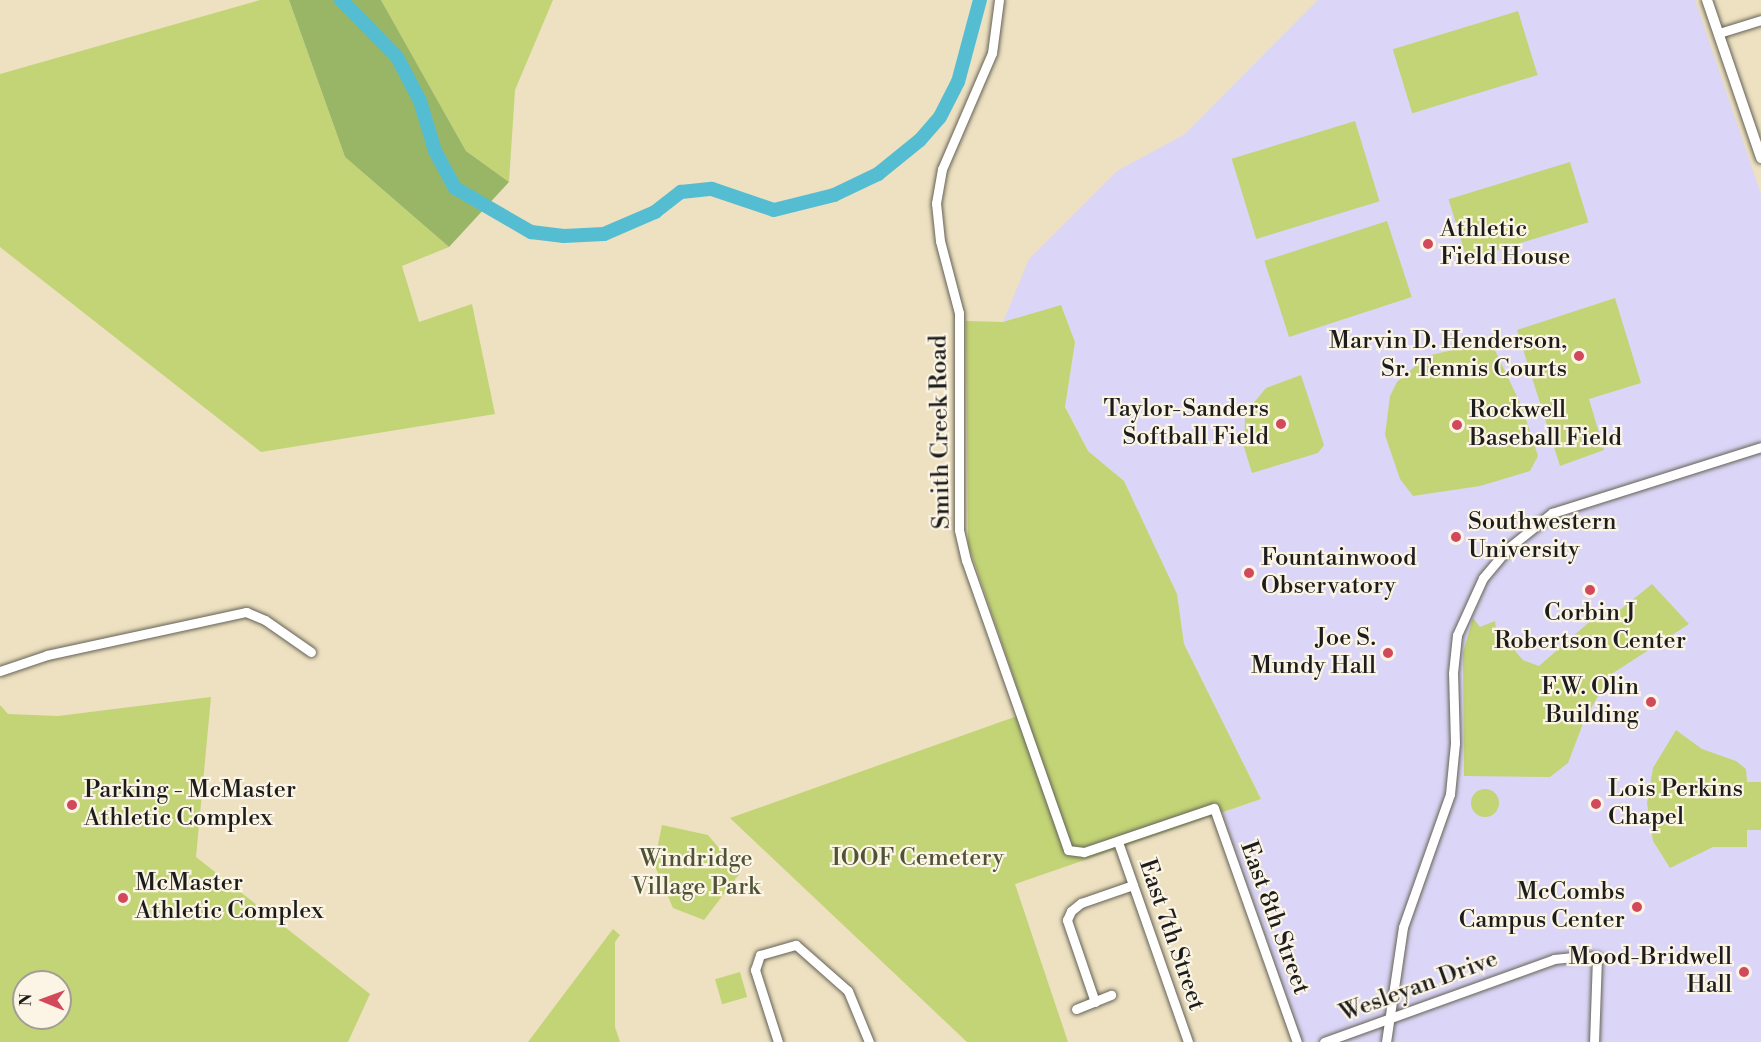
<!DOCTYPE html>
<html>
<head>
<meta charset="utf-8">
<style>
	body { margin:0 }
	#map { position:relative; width:1761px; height:1042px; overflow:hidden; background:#ede1c1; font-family:"Libre Bodoni",serif }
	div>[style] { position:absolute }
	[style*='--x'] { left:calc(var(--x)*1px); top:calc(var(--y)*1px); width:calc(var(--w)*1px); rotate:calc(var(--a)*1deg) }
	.built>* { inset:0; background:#dbd6f7 }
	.green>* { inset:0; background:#c2d476; transform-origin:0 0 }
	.round { border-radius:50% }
	.forest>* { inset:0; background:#99b667 }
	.river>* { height:14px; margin:-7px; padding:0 7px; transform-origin:7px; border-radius:7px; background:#55bdd2 }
	.roads { filter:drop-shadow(0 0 2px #656156) drop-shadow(0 0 2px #656156) }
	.minor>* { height:9px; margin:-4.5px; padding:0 4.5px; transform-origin:4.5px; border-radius:4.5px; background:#fff }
	.major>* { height:10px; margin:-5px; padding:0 5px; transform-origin:5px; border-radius:5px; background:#fff }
	.dots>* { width:16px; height:16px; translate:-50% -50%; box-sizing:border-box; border:3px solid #fcf5e5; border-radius:50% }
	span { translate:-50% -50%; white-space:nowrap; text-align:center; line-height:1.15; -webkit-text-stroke:4.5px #fcf5e5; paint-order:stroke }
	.poi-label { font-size:24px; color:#1c1c1c }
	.left { translate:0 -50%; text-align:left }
	.right { translate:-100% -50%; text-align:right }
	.street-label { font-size:24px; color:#1c1c1c }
	.park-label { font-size:24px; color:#4e5337 }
	.north { position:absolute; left:12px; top:970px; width:60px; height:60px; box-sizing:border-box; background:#fcf5e5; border:2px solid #a29e95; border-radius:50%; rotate:271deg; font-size:16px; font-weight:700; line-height:24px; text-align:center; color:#1c1c1c }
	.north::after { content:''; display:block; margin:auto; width:21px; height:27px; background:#d1495b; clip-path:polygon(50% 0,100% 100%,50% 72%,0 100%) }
</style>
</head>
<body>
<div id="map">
	<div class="built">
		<div style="clip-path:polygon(1318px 0,1695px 0,1761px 194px,1761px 1042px,1301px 1042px,1222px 813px,1261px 799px,1184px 644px,1176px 594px,1124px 481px,1088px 451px,1065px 406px,1075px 342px,1061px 306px,1003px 322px,1029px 259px,1117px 171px,1185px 134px)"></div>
	</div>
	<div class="green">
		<div style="clip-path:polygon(260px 0,289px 0,345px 157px,449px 247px,402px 266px,419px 322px,472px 304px,495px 414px,261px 452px,0 247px,0 74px)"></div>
		<div style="clip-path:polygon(381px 0,553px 0,515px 90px,509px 182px,466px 151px)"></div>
		<div style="left:1518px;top:11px;width:67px;height:131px;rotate:73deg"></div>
		<div style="left:1355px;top:121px;width:84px;height:129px;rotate:73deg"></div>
		<div style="left:1570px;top:162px;width:63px;height:127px;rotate:73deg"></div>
		<div style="left:1387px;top:221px;width:80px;height:129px;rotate:72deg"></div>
		<div style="clip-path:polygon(1615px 298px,1641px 383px,1589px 399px,1604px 450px,1560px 466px,1517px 330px)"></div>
		<div style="clip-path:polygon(1061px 305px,1075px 342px,1065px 407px,1088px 451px,1124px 481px,1177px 594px,1184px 644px,1261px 799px,1015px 884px,1068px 1042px,967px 1042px,730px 818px,1026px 713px,968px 544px,966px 321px,1003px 322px)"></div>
		<div style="clip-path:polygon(1478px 344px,1493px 346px,1522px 407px,1538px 456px,1530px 471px,1480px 486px,1413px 496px,1400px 479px,1385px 435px,1390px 396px,1397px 382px,1427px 356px)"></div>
		<div style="clip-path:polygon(1301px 375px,1324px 445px,1318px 453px,1252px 473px,1244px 447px,1245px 418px,1251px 406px,1266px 388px)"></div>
		<div style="clip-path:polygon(1652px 584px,1689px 624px,1610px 675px,1584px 721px,1568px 763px,1550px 777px,1464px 776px,1463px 653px,1473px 618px,1480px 627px,1495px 621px,1496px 629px,1523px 660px,1539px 666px,1603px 610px,1610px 618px)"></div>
		<div style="clip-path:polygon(evenodd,211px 697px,196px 857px,370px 994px,348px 1042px,0 1042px,0 705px,8px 714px,58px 716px,211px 697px,24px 982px,60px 982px,60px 1018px,24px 1018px,24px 982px)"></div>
		<div style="clip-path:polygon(1676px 730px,1702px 749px,1736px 761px,1746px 769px,1747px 782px,1761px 782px,1761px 830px,1747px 830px,1747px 847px,1713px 847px,1670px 868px,1653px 841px,1647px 803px,1653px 768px)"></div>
		<div class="round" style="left:1471px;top:789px;width:28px;height:28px"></div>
		<div style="clip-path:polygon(662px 825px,708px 835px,740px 873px,704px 920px,673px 908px,654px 864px)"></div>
		<div style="clip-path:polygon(613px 929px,620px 935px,615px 942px,615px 1027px,620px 1042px,528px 1042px)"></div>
		<div style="left:740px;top:972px;width:26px;height:26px;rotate:74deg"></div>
	</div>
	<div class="forest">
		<div style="clip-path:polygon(289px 0,381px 0,466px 151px,509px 182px,449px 247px,345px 157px)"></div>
	</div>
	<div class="river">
		<div style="--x:341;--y:0;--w:80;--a:45.5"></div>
		<div style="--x:397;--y:57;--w:50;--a:62.4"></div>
		<div style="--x:420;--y:101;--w:52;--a:73.3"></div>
		<div style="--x:435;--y:151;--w:42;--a:61.6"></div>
		<div style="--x:455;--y:188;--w:88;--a:30.1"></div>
		<div style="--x:531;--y:232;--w:33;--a:7"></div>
		<div style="--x:564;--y:236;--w:40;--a:-2.9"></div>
		<div style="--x:604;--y:234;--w:56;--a:-23.3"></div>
		<div style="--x:655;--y:212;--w:33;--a:-38"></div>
		<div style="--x:681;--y:192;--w:31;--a:-6"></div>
		<div style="--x:712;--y:189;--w:65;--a:18.7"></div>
		<div style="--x:774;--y:210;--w:62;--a:-14"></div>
		<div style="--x:834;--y:195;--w:49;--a:-25.5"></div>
		<div style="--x:878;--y:174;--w:54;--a:-39"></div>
		<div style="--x:920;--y:140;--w:30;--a:-49"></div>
		<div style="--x:940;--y:117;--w:39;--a:-63"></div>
		<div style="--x:958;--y:82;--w:85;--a:-75"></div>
	</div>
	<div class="roads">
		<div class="minor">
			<div style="--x:999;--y:0;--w:53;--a:97.5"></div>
			<div style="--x:992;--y:53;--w:126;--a:113.3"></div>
			<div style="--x:942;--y:169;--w:35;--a:100"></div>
			<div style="--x:936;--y:203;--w:38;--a:84"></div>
			<div style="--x:940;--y:241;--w:74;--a:75.2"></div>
			<div style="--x:959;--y:313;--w:217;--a:90"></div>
			<div style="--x:959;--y:530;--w:31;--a:77"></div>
			<div style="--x:966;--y:560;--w:307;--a:70.6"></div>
			<div style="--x:1068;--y:850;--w:16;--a:7"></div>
			<div style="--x:1084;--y:852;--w:137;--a:-18.7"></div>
			<div style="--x:1214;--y:808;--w:248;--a:70.5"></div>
			<div style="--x:1719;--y:33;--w:44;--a:-17.2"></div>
			<div style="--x:0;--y:671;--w:50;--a:-18.8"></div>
			<div style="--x:47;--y:655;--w:204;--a:-12.2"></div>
			<div style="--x:246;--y:612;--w:21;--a:23"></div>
			<div style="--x:265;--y:620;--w:56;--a:34.8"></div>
			<div style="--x:1118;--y:842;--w:212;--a:70.7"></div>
			<div style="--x:1095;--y:1002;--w:87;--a:-108.9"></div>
			<div style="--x:1067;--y:920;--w:10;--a:-66"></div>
			<div style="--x:1071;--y:911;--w:13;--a:-39"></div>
			<div style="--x:1081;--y:903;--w:55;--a:-19.1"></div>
			<div style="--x:1076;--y:1009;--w:38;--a:-22"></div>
			<div style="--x:778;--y:1042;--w:76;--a:-107.7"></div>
			<div style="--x:755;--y:970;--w:16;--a:-72"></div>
			<div style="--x:760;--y:955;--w:37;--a:-16"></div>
			<div style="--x:796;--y:945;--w:69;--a:41.5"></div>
			<div style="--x:848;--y:991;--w:55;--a:67.6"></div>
			<div style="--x:1324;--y:1042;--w:245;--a:-19.8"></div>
			<div style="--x:1554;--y:959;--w:27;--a:-6"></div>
			<div style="--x:1581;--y:956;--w:16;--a:4"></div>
			<div style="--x:1597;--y:957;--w:85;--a:92"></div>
			<div style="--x:1386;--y:1042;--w:116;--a:-81.6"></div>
			<div style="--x:1403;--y:927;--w:141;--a:-70.5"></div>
			<div style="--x:1450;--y:794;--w:51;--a:-84.4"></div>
			<div style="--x:1455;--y:743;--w:70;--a:-91.6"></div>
			<div style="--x:1453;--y:673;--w:38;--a:-84"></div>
			<div style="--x:1457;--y:635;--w:63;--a:-65.5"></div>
			<div style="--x:1483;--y:578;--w:38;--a:-50"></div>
			<div style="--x:1507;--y:549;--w:58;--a:-38.7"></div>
			<div style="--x:1552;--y:513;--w:219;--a:-17.5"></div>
		</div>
		<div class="major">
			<div style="--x:1707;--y:0;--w:167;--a:71.1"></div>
		</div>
	</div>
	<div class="dots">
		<div style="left:1428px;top:244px;background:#d1495b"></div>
		<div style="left:1579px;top:356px;background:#d1495b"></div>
		<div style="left:1281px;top:424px;background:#d1495b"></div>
		<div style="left:1457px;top:425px;background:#d1495b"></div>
		<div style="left:1456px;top:537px;background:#d1495b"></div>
		<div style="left:1249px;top:573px;background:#d1495b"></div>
		<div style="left:1590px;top:590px;background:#d1495b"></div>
		<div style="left:1388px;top:653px;background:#d1495b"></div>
		<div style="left:1651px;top:702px;background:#d1495b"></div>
		<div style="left:1596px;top:804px;background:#d1495b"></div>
		<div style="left:72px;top:805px;background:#d1495b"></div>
		<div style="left:123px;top:898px;background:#d1495b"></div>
		<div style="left:1637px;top:907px;background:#d1495b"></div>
		<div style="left:1744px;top:972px;background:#d1495b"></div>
	</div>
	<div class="poi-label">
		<span class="left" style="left:1440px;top:244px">Athletic<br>Field House</span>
		<span class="right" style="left:1567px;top:356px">Marvin D. Henderson,<br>Sr. Tennis Courts</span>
		<span class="right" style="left:1269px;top:424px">Taylor-Sanders<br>Softball Field</span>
		<span class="left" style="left:1469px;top:425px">Rockwell<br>Baseball Field</span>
		<span class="left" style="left:1468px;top:537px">Southwestern<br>University</span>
		<span class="left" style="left:1261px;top:573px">Fountainwood<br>Observatory</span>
		<span style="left:1590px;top:628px">Corbin J<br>Robertson Center</span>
		<span class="right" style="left:1376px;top:653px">Joe S.<br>Mundy Hall</span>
		<span class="right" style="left:1639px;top:702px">F.W. Olin<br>Building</span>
		<span class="left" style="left:1608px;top:804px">Lois Perkins<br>Chapel</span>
		<span class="left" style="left:84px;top:805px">Parking - McMaster<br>Athletic Complex</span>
		<span class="left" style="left:135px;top:898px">McMaster<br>Athletic Complex</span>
		<span class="right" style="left:1625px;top:907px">McCombs<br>Campus Center</span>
		<span class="right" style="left:1732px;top:972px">Mood-Bridwell<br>Hall</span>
	</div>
	<div class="street-label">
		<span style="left:941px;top:432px;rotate:-91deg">Smith Creek Road</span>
		<span style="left:1274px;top:918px;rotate:70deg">East 8th Street</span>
		<span style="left:1171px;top:935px;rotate:71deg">East 7th Street</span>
		<span style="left:1419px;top:987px;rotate:-20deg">Wesleyan Drive</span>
	</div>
	<div class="park-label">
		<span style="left:918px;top:859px">IOOF Cemetery</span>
		<span style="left:696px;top:874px">Windridge<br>Village Park</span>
	</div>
	<div class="north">N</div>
</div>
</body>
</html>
